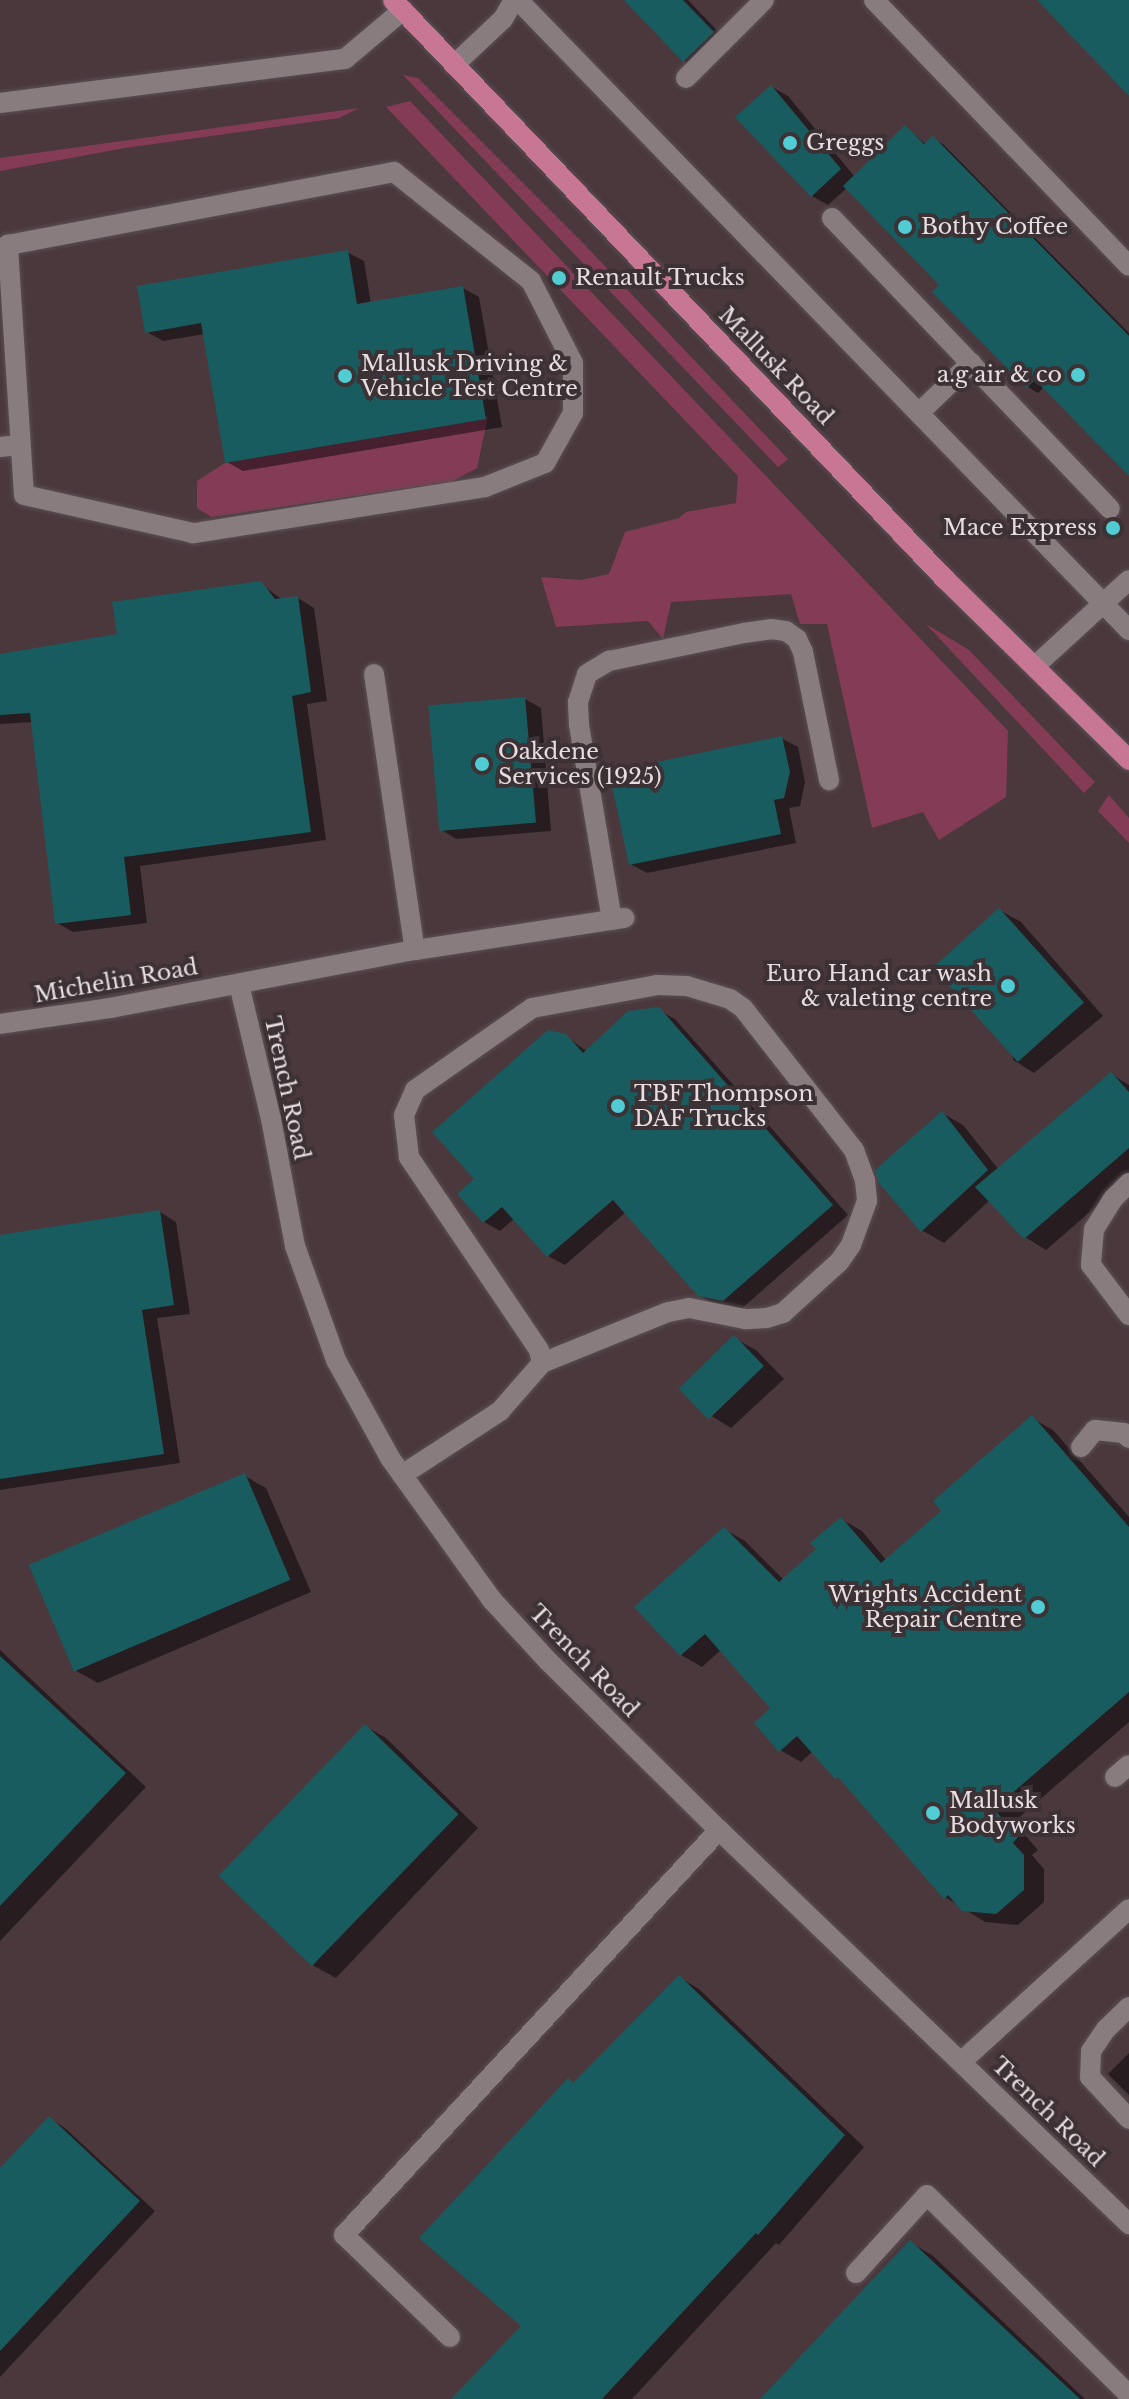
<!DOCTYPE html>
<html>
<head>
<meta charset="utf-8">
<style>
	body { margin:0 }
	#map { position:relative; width:1129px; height:2399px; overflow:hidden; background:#3c3134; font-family:"Libre Baskerville",serif }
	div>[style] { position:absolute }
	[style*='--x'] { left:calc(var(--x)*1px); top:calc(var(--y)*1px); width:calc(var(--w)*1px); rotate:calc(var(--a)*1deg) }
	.built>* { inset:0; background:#4a383d; transform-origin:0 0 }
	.green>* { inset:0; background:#843c56 }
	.shadow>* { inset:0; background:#0007 }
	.building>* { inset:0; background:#195c5f; transform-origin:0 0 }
	.roads { filter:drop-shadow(0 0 2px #5a5053) drop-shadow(0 0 2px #5a5053) }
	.minor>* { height:20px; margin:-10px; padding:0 10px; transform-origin:10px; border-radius:10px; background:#897c7f }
	.major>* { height:20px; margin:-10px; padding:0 10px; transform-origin:10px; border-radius:10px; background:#c77693 }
	.dots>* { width:22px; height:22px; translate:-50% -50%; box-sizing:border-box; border:4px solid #3c3134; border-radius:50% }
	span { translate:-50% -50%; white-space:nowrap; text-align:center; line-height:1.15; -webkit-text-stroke:8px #3c3134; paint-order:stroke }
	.poi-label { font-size:22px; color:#e6dee0 }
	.left { translate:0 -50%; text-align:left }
	.right { translate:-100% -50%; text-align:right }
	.street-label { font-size:22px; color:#e6dee0 }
</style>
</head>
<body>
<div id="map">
	<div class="built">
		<div style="left:0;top:0;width:1129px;height:2399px"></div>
	</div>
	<div class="green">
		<div style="clip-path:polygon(403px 75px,418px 78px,582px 242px,788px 459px,778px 467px)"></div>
		<div style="clip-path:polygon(410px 101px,1008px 731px,1006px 797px,939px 840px,923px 812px,872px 828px,827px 624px,800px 624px,791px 594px,671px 602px,663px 639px,648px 621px,556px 627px,541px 577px,581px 580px,609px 574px,625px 532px,679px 518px,686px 512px,736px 503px,738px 476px,386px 107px)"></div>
		<div style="clip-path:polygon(359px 108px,339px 118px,125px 148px,0 171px,0 158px)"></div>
		<div style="clip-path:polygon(488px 416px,477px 468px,451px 482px,211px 517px,197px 508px,197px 481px,225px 463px)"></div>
		<div style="clip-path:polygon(926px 624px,969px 650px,1095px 782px,1084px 793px)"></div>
		<div style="clip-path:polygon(1109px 795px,1129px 818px,1129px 843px,1098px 811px)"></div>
	</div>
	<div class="shadow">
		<div style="clip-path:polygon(627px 0,688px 0,728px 42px,701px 70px,685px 61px)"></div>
		<div style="clip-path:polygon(772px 87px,788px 96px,855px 177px,906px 128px,927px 145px,933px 138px,944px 145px,1129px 333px,1129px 473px,1044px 387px,1038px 393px,1028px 387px,942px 285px,847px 188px,828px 205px,812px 196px,738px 117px)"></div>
		<div style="clip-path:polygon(347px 252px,364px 261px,371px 304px,463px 288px,479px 297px,502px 427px,243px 471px,227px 462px,205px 334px,163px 341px,147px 332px)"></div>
		<div style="clip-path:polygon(261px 584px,283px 600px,298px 598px,314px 608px,327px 701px,307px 704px,326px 840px,140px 866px,147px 923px,73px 932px,57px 923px,33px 722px,0 724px,0 657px,119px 635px)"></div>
		<div style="clip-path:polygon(525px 699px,541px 708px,551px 831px,456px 839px,440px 829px)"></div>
		<div style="clip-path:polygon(781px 738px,798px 747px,805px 782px,800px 806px,789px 808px,796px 843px,647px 873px,630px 864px)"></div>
		<div style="clip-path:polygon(999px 910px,1021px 922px,1103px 1016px,1034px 1073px,1013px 1060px)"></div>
		<div style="clip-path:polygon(658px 1010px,675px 1019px,848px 1215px,740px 1310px,716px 1305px,699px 1295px,626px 1212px,565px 1265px,548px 1256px,515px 1218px,500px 1231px,484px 1222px,477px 1180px,565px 1036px,588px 1052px)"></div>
		<div style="clip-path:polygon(1111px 1074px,1129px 1085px,1129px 1178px,1046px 1250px,1025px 1237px,990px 1200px,944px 1243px,923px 1231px,880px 1181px,942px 1113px,963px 1125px,999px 1170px)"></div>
		<div style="clip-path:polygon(160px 1212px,176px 1222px,190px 1314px,157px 1318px,180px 1463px,0 1490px,0 1237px)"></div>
		<div style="clip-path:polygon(734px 1338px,756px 1350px,784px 1379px,731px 1428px,710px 1415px)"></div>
		<div style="clip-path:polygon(1032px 1418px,1053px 1430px,1129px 1517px,1129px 1722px,1014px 1822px,1038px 1850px,1032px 1855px,1044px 1869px,1044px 1902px,1018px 1925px,985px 1922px,945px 1897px,845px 1783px,813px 1751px,801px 1762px,780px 1750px,773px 1709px,721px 1650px,702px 1667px,681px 1655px,724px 1529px,745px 1541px,784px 1580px,818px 1550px,841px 1519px,862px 1531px,887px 1561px,944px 1512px)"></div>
		<div style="clip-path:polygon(245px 1476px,266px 1488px,311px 1592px,98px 1683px,76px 1671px)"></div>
		<div style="clip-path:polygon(0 1650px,146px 1787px,0 1941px)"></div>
		<div style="clip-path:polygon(365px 1726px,386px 1738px,478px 1828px,336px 1978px,314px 1966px,222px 1877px)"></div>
		<div style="clip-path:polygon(679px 1977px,699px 1989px,864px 2147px,779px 2245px,776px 2243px,632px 2399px,454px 2399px,524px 2326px,574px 2084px)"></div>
		<div style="clip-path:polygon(1129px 2053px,1129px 2095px,1108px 2074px)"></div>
		<div style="clip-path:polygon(49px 2118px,65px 2128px,155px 2211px,0 2377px,0 2170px)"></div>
		<div style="clip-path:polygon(911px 2243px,932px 2255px,1085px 2399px,763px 2399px)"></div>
	</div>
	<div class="building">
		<div style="clip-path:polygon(624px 0,683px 0,714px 32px,683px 62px)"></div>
		<div style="clip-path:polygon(1037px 0,1129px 0,1129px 96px)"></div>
		<div style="clip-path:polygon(771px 85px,841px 169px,811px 197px,735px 117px)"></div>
		<div style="clip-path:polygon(905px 125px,924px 144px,933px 136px,1129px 336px,1129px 476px,1035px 380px,1027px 388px,932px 292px,939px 285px,843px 186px)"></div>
		<div style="clip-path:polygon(348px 250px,357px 304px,463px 286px,486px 419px,225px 463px,201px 323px,145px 333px,137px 286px)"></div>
		<div style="clip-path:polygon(261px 581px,275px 599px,298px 596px,311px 692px,292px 696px,311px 832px,124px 857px,131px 915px,55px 924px,30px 713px,0 715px,0 654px,117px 634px,112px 602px)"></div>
		<div style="left:525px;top:697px;width:126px;height:97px;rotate:85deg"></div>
		<div style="clip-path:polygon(782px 736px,790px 772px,784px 798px,774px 800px,781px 834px,629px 865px,609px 772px)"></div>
		<div style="left:999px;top:908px;width:127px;height:89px;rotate:48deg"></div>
		<div style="clip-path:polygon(659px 1007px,833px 1205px,723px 1301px,698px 1296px,613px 1200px,547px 1257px,502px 1207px,483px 1223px,457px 1194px,474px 1179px,432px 1132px,548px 1030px,566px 1034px,583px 1053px,628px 1011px)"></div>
		<div style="clip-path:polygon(1111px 1072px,1129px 1092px,1129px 1148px,1024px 1239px,975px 1187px)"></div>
		<div style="clip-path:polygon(942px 1111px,988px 1170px,921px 1232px,878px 1182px,875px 1170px)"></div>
		<div style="clip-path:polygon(160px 1210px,174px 1305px,142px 1310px,164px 1454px,0 1479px,0 1235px)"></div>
		<div style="left:734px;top:1335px;width:43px;height:77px;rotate:46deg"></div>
		<div style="clip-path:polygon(1032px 1415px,1129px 1527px,1129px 1692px,994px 1809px,1018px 1837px,1013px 1843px,1024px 1855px,1024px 1890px,996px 1914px,962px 1911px,948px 1895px,944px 1899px,838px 1777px,835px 1779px,797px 1736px,779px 1752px,754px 1723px,770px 1708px,705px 1634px,680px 1656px,634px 1607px,724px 1527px,779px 1582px,816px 1549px,810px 1543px,841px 1517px,881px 1563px,941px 1511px,933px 1501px)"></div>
		<div style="left:245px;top:1473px;width:116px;height:235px;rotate:67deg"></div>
		<div style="clip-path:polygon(0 1656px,126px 1773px,0 1906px)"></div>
		<div style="left:365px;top:1724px;width:130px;height:211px;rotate:44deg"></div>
		<div style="clip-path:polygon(679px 1975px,845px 2135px,758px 2235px,756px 2233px,602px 2399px,451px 2399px,521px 2326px,419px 2238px,568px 2078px,573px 2083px)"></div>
		<div style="clip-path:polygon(49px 2116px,140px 2201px,0 2351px,0 2168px)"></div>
		<div style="clip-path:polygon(910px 2240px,1080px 2399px,760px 2399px)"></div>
	</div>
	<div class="roads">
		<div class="minor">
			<div style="--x:518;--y:0;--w:878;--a:45.88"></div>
			<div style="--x:874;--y:0;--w:368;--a:46.2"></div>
			<div style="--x:454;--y:65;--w:67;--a:-43.2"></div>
			<div style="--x:503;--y:19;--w:22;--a:-60"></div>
			<div style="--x:686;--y:78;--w:110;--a:-45"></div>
			<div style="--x:0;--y:103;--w:348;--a:-7.3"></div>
			<div style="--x:345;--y:59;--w:76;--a:-40.2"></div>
			<div style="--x:394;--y:172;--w:175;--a:38.5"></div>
			<div style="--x:531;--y:281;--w:92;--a:62.9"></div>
			<div style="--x:573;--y:363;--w:50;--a:90"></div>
			<div style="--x:573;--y:413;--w:57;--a:119.2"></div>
			<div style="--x:545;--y:463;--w:65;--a:158.2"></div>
			<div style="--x:485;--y:487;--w:296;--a:171"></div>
			<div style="--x:193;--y:533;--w:173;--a:-167.3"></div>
			<div style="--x:24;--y:495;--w:251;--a:-93.7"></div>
			<div style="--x:8;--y:245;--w:393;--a:-10.7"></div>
			<div style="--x:832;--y:218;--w:402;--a:46.3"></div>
			<div style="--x:920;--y:412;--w:71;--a:-43.9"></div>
			<div style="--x:0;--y:447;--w:20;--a:-6"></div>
			<div style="--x:1035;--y:666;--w:127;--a:-42.5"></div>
			<div style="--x:374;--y:674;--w:279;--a:81.6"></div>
			<div style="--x:612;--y:920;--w:199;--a:-99.6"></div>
			<div style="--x:579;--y:724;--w:22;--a:-93"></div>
			<div style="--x:578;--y:702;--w:29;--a:-72"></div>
			<div style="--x:587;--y:674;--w:26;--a:-31"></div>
			<div style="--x:609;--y:661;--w:138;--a:-11.7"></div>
			<div style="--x:744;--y:633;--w:27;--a:-8"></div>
			<div style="--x:771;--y:629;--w:15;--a:8"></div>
			<div style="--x:786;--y:631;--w:14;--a:36"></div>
			<div style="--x:797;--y:639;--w:14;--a:65"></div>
			<div style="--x:803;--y:652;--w:131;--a:78.5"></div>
			<div style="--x:239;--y:984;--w:139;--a:76.7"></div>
			<div style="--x:271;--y:1119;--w:129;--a:79.3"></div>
			<div style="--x:295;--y:1246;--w:121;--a:70.2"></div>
			<div style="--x:336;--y:1360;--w:112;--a:61.1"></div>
			<div style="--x:390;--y:1458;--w:175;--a:54.3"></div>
			<div style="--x:492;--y:1600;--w:83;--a:47.4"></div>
			<div style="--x:548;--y:1661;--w:240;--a:44.7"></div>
			<div style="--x:719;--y:1830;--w:569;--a:43.86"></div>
			<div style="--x:0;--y:1024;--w:111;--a:-8.3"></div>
			<div style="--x:110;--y:1008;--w:310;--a:-10.8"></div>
			<div style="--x:415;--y:950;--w:212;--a:-8.7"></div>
			<div style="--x:1129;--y:1183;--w:23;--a:135"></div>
			<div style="--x:1113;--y:1199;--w:36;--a:122"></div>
			<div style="--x:1094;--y:1229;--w:36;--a:95"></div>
			<div style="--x:1091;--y:1265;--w:63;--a:52.8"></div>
			<div style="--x:1081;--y:1447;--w:22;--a:-51"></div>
			<div style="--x:1095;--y:1430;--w:29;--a:6"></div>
			<div style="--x:1124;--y:1433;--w:7;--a:45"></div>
			<div style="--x:402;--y:1475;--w:117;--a:-33.1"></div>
			<div style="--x:500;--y:1411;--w:64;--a:-48.8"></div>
			<div style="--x:542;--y:1363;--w:13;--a:-103"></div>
			<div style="--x:539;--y:1350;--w:233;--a:-124"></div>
			<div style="--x:409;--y:1157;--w:42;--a:-96.8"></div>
			<div style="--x:404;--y:1115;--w:27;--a:-66"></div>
			<div style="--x:415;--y:1090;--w:143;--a:-35"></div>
			<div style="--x:532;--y:1008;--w:127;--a:-10.4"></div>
			<div style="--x:657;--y:985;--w:30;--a:2"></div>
			<div style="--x:687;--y:986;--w:45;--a:16.8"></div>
			<div style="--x:730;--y:999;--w:16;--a:35"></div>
			<div style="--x:743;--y:1008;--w:180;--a:52"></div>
			<div style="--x:854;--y:1150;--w:33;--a:70"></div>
			<div style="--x:865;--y:1181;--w:20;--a:84"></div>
			<div style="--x:867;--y:1201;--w:47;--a:110"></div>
			<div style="--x:851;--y:1245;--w:21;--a:125"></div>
			<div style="--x:839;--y:1262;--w:76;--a:137.7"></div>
			<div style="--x:783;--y:1313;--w:17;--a:163"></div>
			<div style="--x:767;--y:1318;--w:22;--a:177"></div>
			<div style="--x:745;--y:1319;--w:57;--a:-168.9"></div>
			<div style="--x:689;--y:1308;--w:21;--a:169"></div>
			<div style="--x:668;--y:1312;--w:136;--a:158"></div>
			<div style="--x:1115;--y:1777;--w:18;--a:-41"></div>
			<div style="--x:1129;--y:2007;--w:32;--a:136"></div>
			<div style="--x:1106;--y:2029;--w:27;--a:124"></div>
			<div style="--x:1091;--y:2051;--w:26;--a:92"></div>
			<div style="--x:1090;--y:2077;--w:57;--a:47.1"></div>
			<div style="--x:961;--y:2062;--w:227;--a:-42.3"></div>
			<div style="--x:856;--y:2273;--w:105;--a:-47.7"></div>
			<div style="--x:927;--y:2195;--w:284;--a:44.7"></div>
			<div style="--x:450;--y:2337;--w:147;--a:-136.1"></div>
			<div style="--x:344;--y:2235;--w:552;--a:-47.2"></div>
		</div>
		<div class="major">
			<div style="--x:393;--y:0;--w:801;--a:46.37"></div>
			<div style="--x:946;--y:580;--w:257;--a:44.5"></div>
		</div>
	</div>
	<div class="dots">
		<div style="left:790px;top:143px;background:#51ccd2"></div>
		<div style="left:905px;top:227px;background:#51ccd2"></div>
		<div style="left:559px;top:278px;background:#51ccd2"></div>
		<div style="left:1078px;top:375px;background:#51ccd2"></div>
		<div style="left:345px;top:376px;background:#51ccd2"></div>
		<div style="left:1113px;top:528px;background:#51ccd2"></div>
		<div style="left:482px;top:764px;background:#51ccd2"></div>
		<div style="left:1008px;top:986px;background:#51ccd2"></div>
		<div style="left:618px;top:1106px;background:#51ccd2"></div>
		<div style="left:1038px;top:1607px;background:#51ccd2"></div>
		<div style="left:933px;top:1813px;background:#51ccd2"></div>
	</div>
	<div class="poi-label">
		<span class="left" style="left:806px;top:143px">Greggs</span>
		<span class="left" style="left:921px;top:227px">Bothy Coffee</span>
		<span class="left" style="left:575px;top:278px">Renault Trucks</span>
		<span class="left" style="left:361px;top:376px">Mallusk Driving &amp;<br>Vehicle Test Centre</span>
		<span class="right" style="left:1062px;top:375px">a.g air &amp; co</span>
		<span class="right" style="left:1097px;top:528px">Mace Express</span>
		<span class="left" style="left:498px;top:764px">Oakdene<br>Services (1925)</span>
		<span class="right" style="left:992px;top:986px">Euro Hand car wash<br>&amp; valeting centre</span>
		<span class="left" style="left:634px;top:1106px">TBF Thompson<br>DAF Trucks</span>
		<span class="right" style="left:1022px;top:1607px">Wrights Accident<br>Repair Centre</span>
		<span class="left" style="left:949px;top:1813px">Mallusk<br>Bodyworks</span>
	</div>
	<div class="street-label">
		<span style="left:776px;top:366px;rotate:46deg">Mallusk Road</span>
		<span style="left:116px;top:981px;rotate:-10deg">Michelin Road</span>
		<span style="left:287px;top:1088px;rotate:78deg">Trench Road</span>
		<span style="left:584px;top:1661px;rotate:46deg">Trench Road</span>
		<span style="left:1048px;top:2112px;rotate:44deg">Trench Road</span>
	</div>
</div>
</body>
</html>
